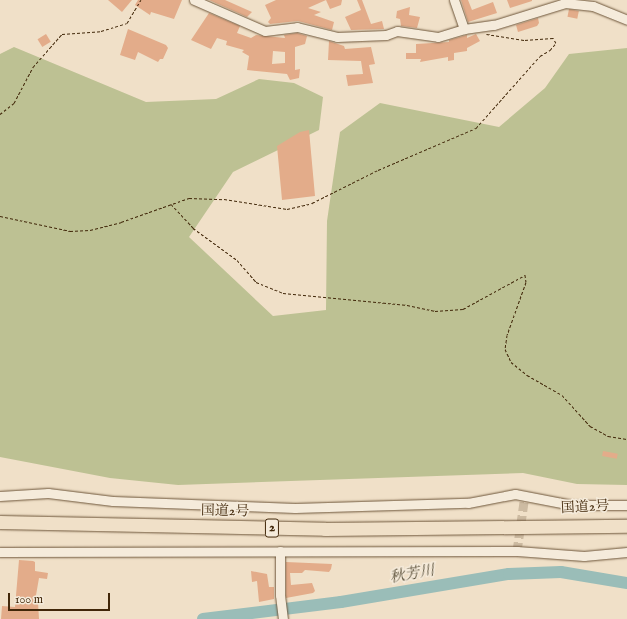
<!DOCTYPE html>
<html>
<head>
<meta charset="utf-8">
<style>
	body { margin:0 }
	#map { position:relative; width:627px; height:619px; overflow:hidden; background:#f0e0c8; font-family:"IM FELL English","Noto Serif JP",serif }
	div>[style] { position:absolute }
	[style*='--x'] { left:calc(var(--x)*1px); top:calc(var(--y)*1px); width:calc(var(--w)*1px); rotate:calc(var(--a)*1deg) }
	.green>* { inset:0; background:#bdc193 }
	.river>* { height:12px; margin:-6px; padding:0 6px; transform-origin:6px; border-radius:6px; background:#9abdb8 }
	.building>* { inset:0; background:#e3ac8a; transform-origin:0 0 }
	.minor-tunnel>* { height:9px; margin-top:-4.5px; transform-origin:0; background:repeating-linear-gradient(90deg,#cdbba2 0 9px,transparent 0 13.5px) }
	.path>* { height:1px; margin-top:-0.5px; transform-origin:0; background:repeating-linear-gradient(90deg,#412709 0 3px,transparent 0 5px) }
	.roads { filter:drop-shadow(0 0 1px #6d5539) drop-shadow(0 0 1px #6d5539) }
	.minor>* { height:9px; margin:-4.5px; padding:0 4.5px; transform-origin:4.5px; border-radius:4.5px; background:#f5ebdb }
	.highway>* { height:13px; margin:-6.5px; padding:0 6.5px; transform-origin:6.5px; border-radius:6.5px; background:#f0e0c8 }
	span { translate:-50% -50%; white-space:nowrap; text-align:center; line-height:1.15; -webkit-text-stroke:3px #f5ebdb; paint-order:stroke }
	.shield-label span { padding:1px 3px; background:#f5ebdb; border:1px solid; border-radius:3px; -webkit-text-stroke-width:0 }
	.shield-label { font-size:13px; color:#412709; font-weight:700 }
	.street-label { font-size:14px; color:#412709 }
	.water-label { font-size:15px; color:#574c35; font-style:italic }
	.scale { position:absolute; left:8px; top:593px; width:102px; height:18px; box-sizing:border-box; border:2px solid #412709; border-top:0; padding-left:5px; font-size:12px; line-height:14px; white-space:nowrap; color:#412709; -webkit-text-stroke:3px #f5ebdb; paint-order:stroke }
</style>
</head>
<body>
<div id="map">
	<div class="green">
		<div style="clip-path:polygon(14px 47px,146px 102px,216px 99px,259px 79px,294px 83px,323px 97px,319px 130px,233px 172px,189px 237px,273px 316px,326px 310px,327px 221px,340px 132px,380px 103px,499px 127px,545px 88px,569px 54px,627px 48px,627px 485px,577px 484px,523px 473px,178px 485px,110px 478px,0 457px,0 54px)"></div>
	</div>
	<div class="river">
		<div style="--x:203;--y:619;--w:139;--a:-7"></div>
		<div style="--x:341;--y:602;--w:170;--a:-9.5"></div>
		<div style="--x:509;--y:574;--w:52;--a:-2.2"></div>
		<div style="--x:561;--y:572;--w:67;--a:9.5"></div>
	</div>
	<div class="building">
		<div style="clip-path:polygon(108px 0,132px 0,122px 12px)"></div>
		<div style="clip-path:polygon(138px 0,182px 0,174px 19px,151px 12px,150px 15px,135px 5px)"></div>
		<div style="clip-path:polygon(209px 0,225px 0,252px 12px,247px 17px)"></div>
		<div style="clip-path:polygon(276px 0,326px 0,308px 8px,321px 12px,314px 15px,334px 22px,332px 30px,298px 21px,270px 24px,268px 22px,271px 18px,265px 5px)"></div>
		<div style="clip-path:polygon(326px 0,342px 0,341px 5px,330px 9px)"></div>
		<div style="clip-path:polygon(357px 0,362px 0,371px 24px,382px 21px,384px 29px,351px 30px,345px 17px,361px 10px)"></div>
		<div style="clip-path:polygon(461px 0,468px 0,472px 10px,493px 2px,497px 13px,468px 22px)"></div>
		<div style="clip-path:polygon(507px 0,532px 0,532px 1px,510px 8px)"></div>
		<div style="clip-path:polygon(410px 7px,409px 15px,420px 17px,417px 28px,401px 26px,400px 19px,396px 18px,397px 11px)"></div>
		<div style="left:569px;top:9px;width:10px;height:8px;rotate:11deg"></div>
		<div style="clip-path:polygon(evenodd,209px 13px,240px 26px,237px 33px,251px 38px,256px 35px,285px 38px,284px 35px,297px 33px,307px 36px,305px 44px,295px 47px,295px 70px,300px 69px,299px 78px,290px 80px,287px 74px,247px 70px,249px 56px,242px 52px,244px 50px,226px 45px,227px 41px,217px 38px,211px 49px,191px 40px,209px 13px,273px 51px,285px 52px,285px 63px,272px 64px,273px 51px)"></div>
		<div style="clip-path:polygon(538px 18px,539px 23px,537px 26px,518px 32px,516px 25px)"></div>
		<div style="clip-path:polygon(128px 29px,166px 45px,168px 48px,163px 59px,160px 59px,158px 62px,138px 52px,135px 60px,120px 55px)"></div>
		<div style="left:46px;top:34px;width:9px;height:10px;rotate:58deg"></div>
		<div style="clip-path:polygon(476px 34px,480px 41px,467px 48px,467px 51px,454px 53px,454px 60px,448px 61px,448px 57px,420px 62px,421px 59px,406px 59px,406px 53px,416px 53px,416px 44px,449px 42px,449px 40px,467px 35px,467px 38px)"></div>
		<div style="clip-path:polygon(329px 41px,344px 46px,345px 49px,371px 47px,375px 64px,369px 65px,373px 83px,348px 86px,346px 75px,363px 74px,361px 61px,328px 60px)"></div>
		<div style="clip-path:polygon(309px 130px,315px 196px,282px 200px,277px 146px,300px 132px)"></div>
		<div style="left:603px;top:451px;width:15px;height:5px;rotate:11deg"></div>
		<div style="clip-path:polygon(19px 560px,33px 561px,35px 562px,35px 571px,48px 573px,47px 579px,39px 578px,35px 601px,38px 602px,39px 619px,1px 619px,2px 606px,15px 607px)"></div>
		<div style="clip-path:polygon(286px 562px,332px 564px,331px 569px,329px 572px,305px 570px,302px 573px,290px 573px,291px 585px,312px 583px,315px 591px,313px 593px,286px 598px)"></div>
		<div style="clip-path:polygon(251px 571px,267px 574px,269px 587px,274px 587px,274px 599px,259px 602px,257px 581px,252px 582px)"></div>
	</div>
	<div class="minor-tunnel">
		<div style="--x:517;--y:551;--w:57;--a:-81.9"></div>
	</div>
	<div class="path">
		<div style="--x:0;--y:114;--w:18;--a:-38"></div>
		<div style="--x:14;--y:103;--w:41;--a:-62.2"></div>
		<div style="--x:33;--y:67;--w:44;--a:-48.7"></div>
		<div style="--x:62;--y:34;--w:39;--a:-4"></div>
		<div style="--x:101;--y:31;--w:27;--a:-17"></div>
		<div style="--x:127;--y:23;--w:27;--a:-59"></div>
		<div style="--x:171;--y:204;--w:33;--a:47"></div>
		<div style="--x:193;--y:228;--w:54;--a:36"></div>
		<div style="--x:237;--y:260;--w:29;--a:49"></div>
		<div style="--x:256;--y:282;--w:29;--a:22"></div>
		<div style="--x:283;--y:293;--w:125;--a:5.5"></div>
		<div style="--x:407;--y:305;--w:29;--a:12"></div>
		<div style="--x:435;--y:311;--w:28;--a:-4"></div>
		<div style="--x:463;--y:309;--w:71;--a:-28.7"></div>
		<div style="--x:525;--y:275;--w:7;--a:82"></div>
		<div style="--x:526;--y:282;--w:56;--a:109.7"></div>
		<div style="--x:507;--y:335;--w:14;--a:98"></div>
		<div style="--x:505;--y:349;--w:14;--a:65"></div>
		<div style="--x:511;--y:362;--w:21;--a:39"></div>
		<div style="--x:527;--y:375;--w:40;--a:29.7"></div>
		<div style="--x:562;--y:395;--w:42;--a:47.9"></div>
		<div style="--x:590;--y:426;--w:21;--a:29"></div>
		<div style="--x:608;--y:436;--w:19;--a:9"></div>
		<div style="--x:0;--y:216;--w:72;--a:12.1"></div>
		<div style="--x:70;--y:231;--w:20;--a:-3"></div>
		<div style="--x:90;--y:230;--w:32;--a:-14"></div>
		<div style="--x:121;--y:222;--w:72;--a:-19.4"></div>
		<div style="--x:189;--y:198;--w:35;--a:2"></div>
		<div style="--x:224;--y:199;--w:64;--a:9"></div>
		<div style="--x:287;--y:209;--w:26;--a:-13"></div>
		<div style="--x:312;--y:203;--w:74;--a:-26.6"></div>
		<div style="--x:378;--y:170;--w:107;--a:-23.2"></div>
		<div style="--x:476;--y:128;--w:96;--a:-48.4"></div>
		<div style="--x:540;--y:56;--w:12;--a:-31"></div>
		<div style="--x:550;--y:50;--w:9;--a:-49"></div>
		<div style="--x:556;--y:43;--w:6;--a:-121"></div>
		<div style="--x:553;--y:38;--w:29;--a:176"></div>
		<div style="--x:524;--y:40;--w:38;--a:-171"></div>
	</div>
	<div class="roads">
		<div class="minor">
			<div style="--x:194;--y:0;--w:77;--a:23.6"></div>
			<div style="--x:265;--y:31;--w:32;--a:-7"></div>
			<div style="--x:297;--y:27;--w:41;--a:14"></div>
			<div style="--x:337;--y:37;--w:49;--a:-2.3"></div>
			<div style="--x:386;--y:35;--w:12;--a:-20"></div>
			<div style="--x:397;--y:31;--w:41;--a:8.3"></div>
			<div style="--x:438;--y:37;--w:27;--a:-17"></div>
			<div style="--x:454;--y:0;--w:31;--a:71"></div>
			<div style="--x:464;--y:29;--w:30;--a:-8"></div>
			<div style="--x:494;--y:25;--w:74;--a:-17.2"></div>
			<div style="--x:565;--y:3;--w:28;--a:6"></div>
			<div style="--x:593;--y:6;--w:37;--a:22"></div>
			<div style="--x:0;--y:496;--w:48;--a:-3.6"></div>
			<div style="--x:48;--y:493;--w:65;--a:7"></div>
			<div style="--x:113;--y:501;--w:182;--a:2.2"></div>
			<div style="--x:295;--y:508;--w:173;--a:-1.7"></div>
			<div style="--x:468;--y:503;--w:48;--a:-10.8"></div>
			<div style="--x:515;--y:494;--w:58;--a:10.9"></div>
			<div style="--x:572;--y:505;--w:55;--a:0"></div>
			<div style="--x:280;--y:551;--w:44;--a:90"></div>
			<div style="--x:280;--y:595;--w:24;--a:83"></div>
			<div style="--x:0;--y:552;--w:517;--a:-0.11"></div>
			<div style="--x:517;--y:551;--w:67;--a:4.3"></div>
			<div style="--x:584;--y:556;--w:43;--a:-5.3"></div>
		</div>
		<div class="highway">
			<div style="--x:0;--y:522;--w:325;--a:1.2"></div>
			<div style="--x:325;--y:529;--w:302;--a:-0.6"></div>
		</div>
	</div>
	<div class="shield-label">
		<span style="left:272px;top:528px">2</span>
	</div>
	<div class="street-label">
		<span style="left:585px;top:507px;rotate:-3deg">国道2号</span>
		<span style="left:225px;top:511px;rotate:1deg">国道2号</span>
	</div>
	<div class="water-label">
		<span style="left:412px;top:574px;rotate:-10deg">秋芳川</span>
	</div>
	<div class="scale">100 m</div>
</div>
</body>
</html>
